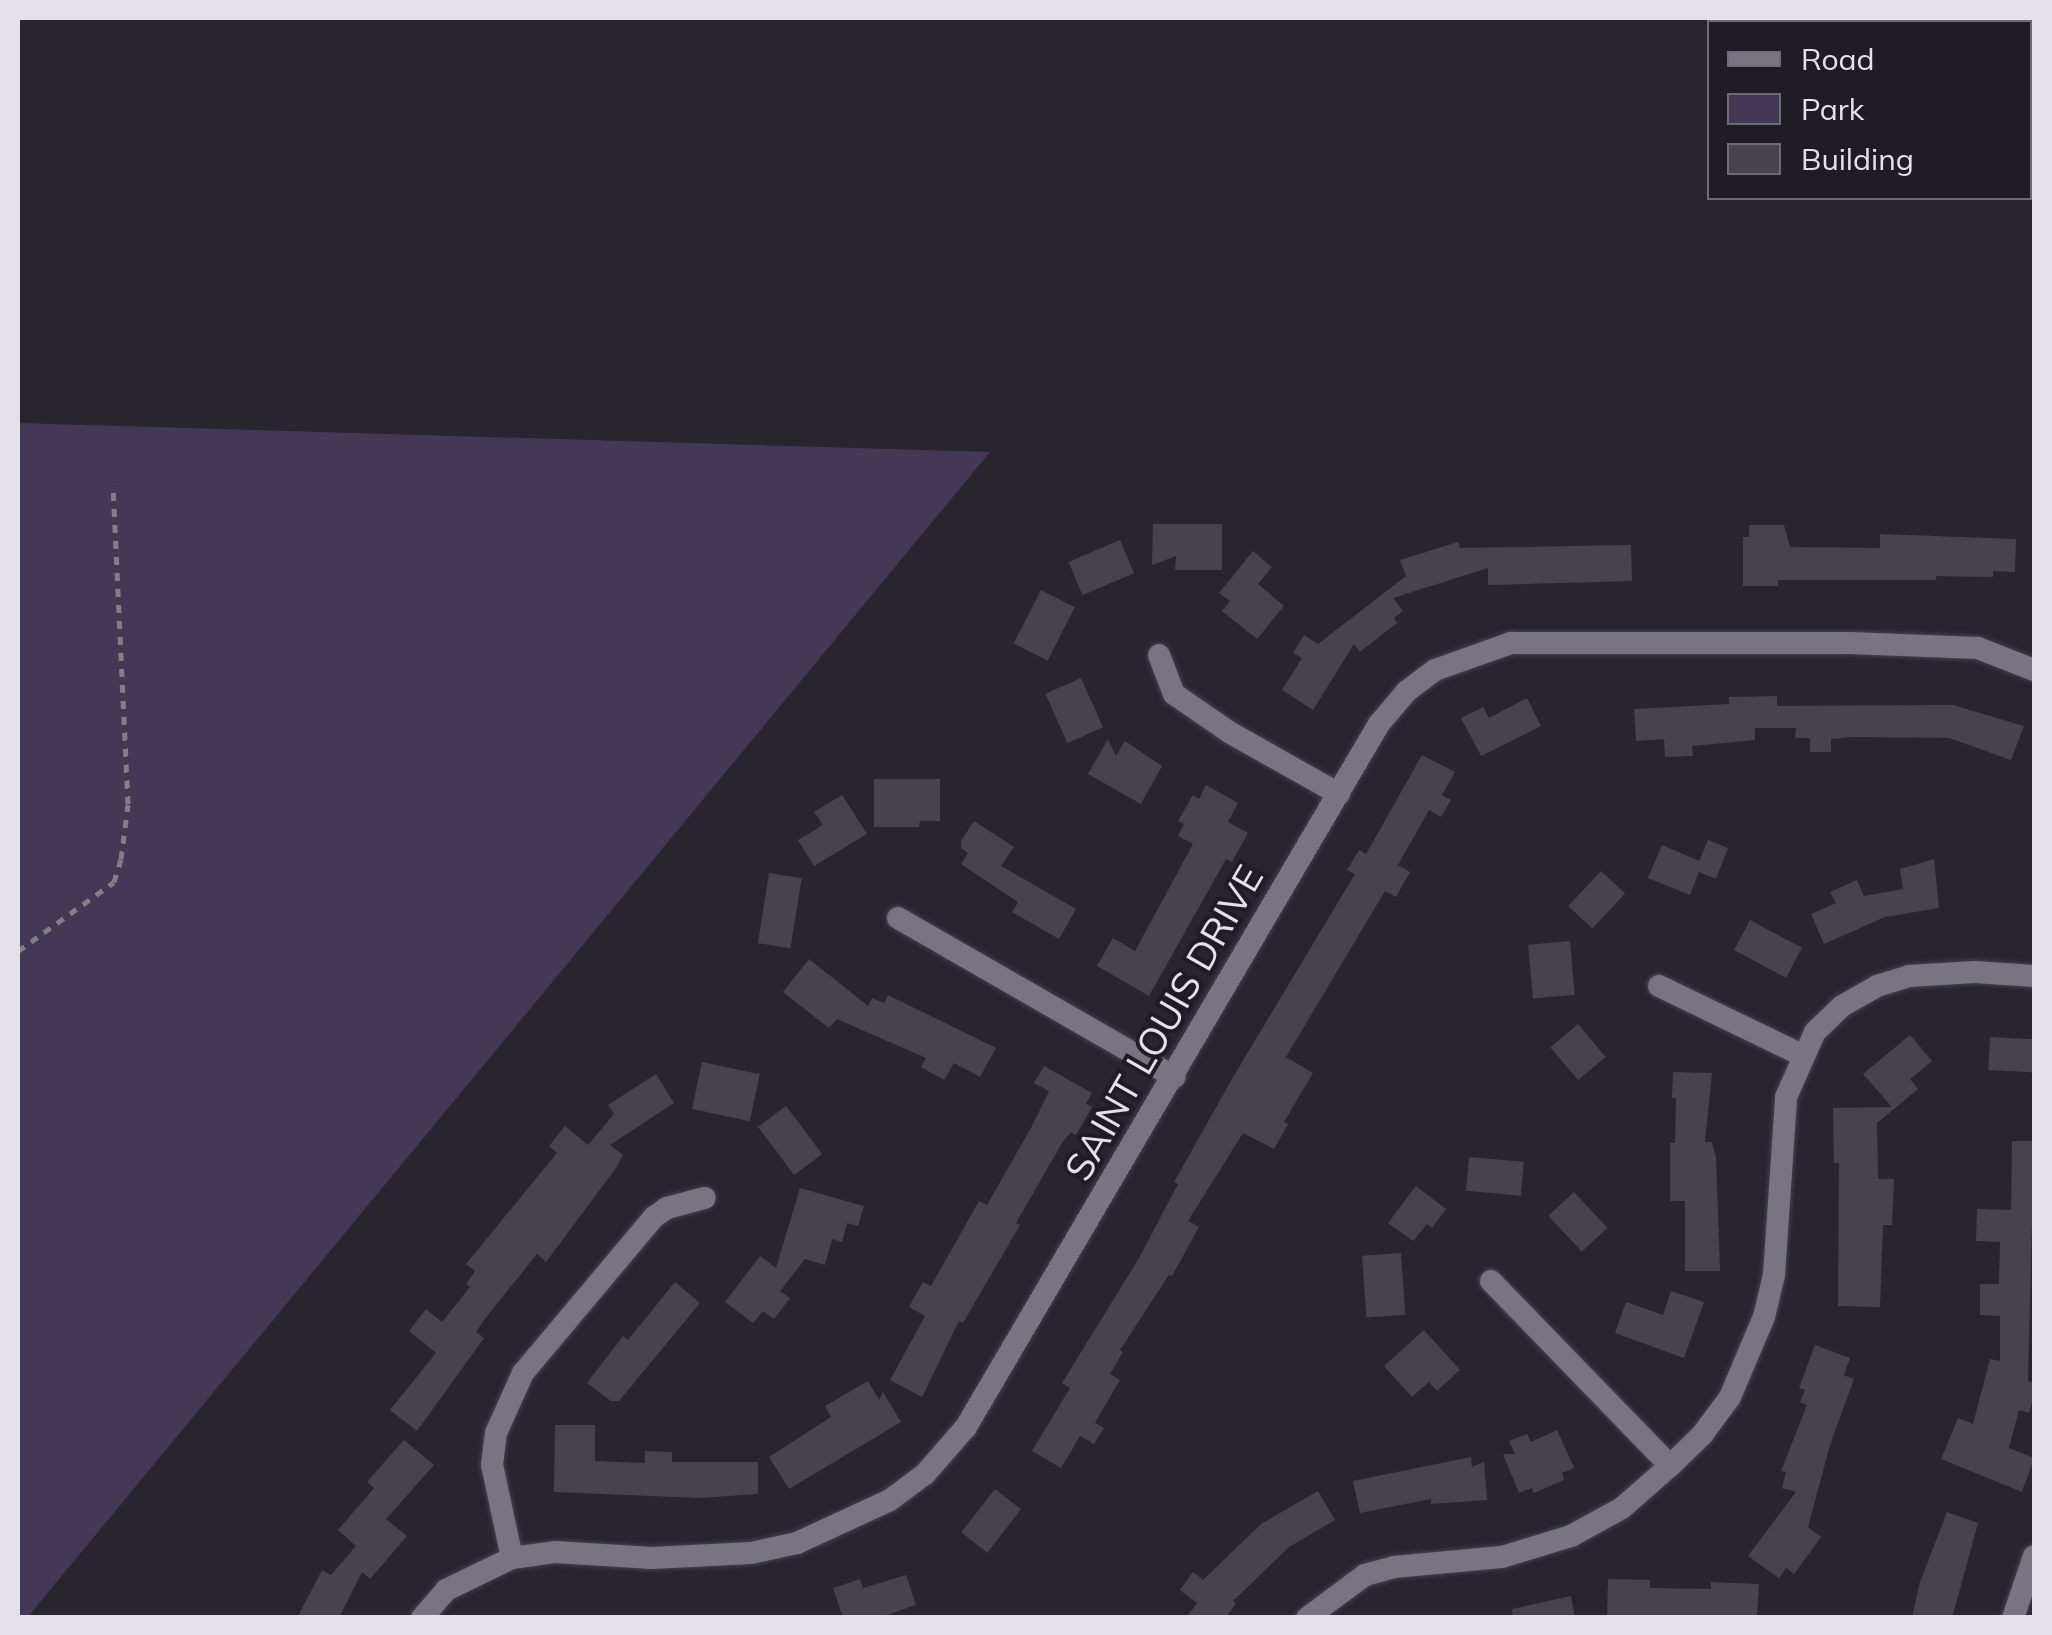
<!DOCTYPE html>
<html>
<head>
<meta charset="utf-8">
<style>
	body { margin:0 }
	#map { position:relative; width:2052px; height:1635px; overflow:hidden; background:#29252f; font-family:Mulish,sans-serif }
	div>[style] { position:absolute }
	[style*='--x'] { left:calc(var(--x)*1px); top:calc(var(--y)*1px); width:calc(var(--w)*1px); rotate:calc(var(--a)*1deg) }
	.green>* { inset:0; background:#453756 }
	.building>* { inset:0; background:#47434d; transform-origin:0 0 }
	.path>* { height:5px; margin-top:-2.5px; transform-origin:0; background:repeating-linear-gradient(90deg,#817e86 0 8px,transparent 0 16px) }
	.roads { filter:drop-shadow(0 0 2px #444149) drop-shadow(0 0 2px #444149) }
	.minor>* { height:22px; margin:-11px; padding:0 11px; transform-origin:11px; border-radius:11px; background:#797480 }
	span { translate:-50% -50%; white-space:nowrap; text-align:center; line-height:1.15; -webkit-text-stroke:8px #201c25; paint-order:stroke }
	.street-label { font-size:38px; color:#e4e1e8 }
	.frame { position:absolute; inset:0; border:20px solid #e4e1e8; pointer-events:none }
	.legend { position:absolute; left:1707px; top:20px; width:325px; height:180px; box-sizing:border-box; background:#201c25; border:2px solid #6e6b73; margin:0; padding:12px 18px; list-style:none; font-size:30px; color:#e4e1e8 }
	.legend li { display:flex; align-items:center; gap:20px; height:50px }
	.legend b { width:50px; border:2px solid #6e6b73 }
</style>
</head>
<body>
<div id="map">
	<div class="green">
		<div style="clip-path:polygon(18px 423px,990px 452px,27px 1618px,18px 1617px)"></div>
	</div>
	<div class="building">
		<div style="clip-path:polygon(1153px 524px,1222px 524px,1222px 570px,1175px 570px,1176px 556px,1152px 565px)"></div>
		<div style="clip-path:polygon(1749px 525px,1784px 525px,1790px 547px,1880px 548px,1880px 534px,2016px 539px,2015px 572px,1993px 571px,1993px 577px,1936px 576px,1936px 580px,1778px 580px,1778px 586px,1743px 586px,1743px 537px,1749px 537px)"></div>
		<div style="left:1120px;top:540px;width:36px;height:56px;rotate:67deg"></div>
		<div style="clip-path:polygon(1458px 542px,1460px 548px,1631px 545px,1632px 581px,1488px 585px,1488px 568px,1393px 598px,1403px 611px,1394px 618px,1397px 623px,1360px 652px,1354px 644px,1313px 710px,1282px 690px,1302px 658px,1293px 653px,1304px 635px,1318px 644px,1406px 576px,1400px 560px)"></div>
		<div style="clip-path:polygon(1253px 551px,1272px 567px,1258px 584px,1284px 606px,1257px 639px,1222px 611px,1230px 601px,1219px 593px)"></div>
		<div style="left:1041px;top:590px;width:38px;height:60px;rotate:27deg"></div>
		<div style="left:1081px;top:678px;width:54px;height:39px;rotate:66deg"></div>
		<div style="clip-path:polygon(1777px 696px,1777px 706px,1953px 705px,2024px 726px,2011px 760px,1949px 738px,1854px 737px,1831px 739px,1831px 752px,1810px 752px,1810px 738px,1795px 738px,1796px 728px,1755px 728px,1755px 740px,1692px 746px,1693px 756px,1665px 757px,1664px 739px,1636px 741px,1634px 709px,1729px 704px,1729px 697px)"></div>
		<div style="clip-path:polygon(1527px 698px,1541px 726px,1481px 756px,1461px 718px,1483px 707px,1489px 718px)"></div>
		<div style="clip-path:polygon(1108px 739px,1116px 756px,1125px 741px,1162px 766px,1141px 804px,1088px 774px)"></div>
		<div style="clip-path:polygon(1422px 755px,1455px 772px,1442px 795px,1451px 800px,1441px 817px,1429px 810px,1398px 865px,1410px 872px,1396px 897px,1385px 891px,1286px 1057px,1313px 1073px,1284px 1122px,1288px 1124px,1274px 1149px,1243px 1133px,1188px 1221px,1199px 1227px,1172px 1276px,1169px 1275px,1120px 1350px,1123px 1352px,1110px 1374px,1120px 1380px,1095px 1423px,1104px 1428px,1094px 1444px,1080px 1436px,1061px 1468px,1032px 1451px,1070px 1388px,1062px 1383px,1139px 1258px,1178px 1184px,1174px 1182px,1236px 1072px,1355px 874px,1347px 870px,1359px 850px,1366px 854px)"></div>
		<div style="clip-path:polygon(874px 779px,940px 779px,940px 821px,920px 821px,919px 827px,874px 827px)"></div>
		<div style="clip-path:polygon(1206px 785px,1238px 803px,1228px 822px,1248px 833px,1232px 862px,1226px 859px,1149px 996px,1097px 966px,1113px 938px,1135px 951px,1193px 844px,1178px 836px,1184px 824px,1178px 821px,1193px 795px,1199px 799px)"></div>
		<div style="clip-path:polygon(842px 795px,867px 834px,814px 866px,798px 840px,823px 825px,814px 812px)"></div>
		<div style="clip-path:polygon(974px 821px,1014px 847px,1001px 866px,1076px 909px,1059px 939px,1012px 912px,1018px 902px,961px 864px,968px 853px,961px 848px,961px 841px)"></div>
		<div style="clip-path:polygon(1708px 840px,1728px 848px,1716px 879px,1699px 872px,1690px 895px,1648px 878px,1662px 845px,1699px 861px)"></div>
		<div style="clip-path:polygon(1934px 859px,1939px 908px,1885px 917px,1824px 944px,1811px 914px,1836px 903px,1830px 892px,1857px 880px,1864px 896px,1903px 889px,1900px 869px)"></div>
		<div style="left:1601px;top:871px;width:33px;height:48px;rotate:43deg"></div>
		<div style="left:769px;top:873px;width:33px;height:71px;rotate:9deg"></div>
		<div style="left:1750px;top:920px;width:59px;height:34px;rotate:28deg"></div>
		<div style="left:1570px;top:941px;width:54px;height:42px;rotate:85deg"></div>
		<div style="clip-path:polygon(809px 959px,868px 1006px,872px 998px,884px 1003px,888px 995px,996px 1048px,980px 1077px,954px 1063px,944px 1080px,921px 1067px,926px 1058px,837px 1019px,829px 1028px,783px 992px)"></div>
		<div style="left:1578px;top:1024px;width:43px;height:36px;rotate:50deg"></div>
		<div style="clip-path:polygon(1910px 1035px,1932px 1061px,1910px 1079px,1918px 1089px,1877px 1123px,1878px 1179px,1894px 1179px,1892px 1225px,1883px 1225px,1880px 1307px,1838px 1306px,1839px 1163px,1834px 1163px,1833px 1108px,1892px 1107px,1863px 1074px)"></div>
		<div style="left:1990px;top:1037px;width:44px;height:33px;rotate:3deg"></div>
		<div style="left:702px;top:1062px;width:59px;height:48px;rotate:12deg"></div>
		<div style="clip-path:polygon(1044px 1066px,1092px 1093px,1086px 1104px,1092px 1107px,1076px 1135px,1071px 1132px,1062px 1143px,1016px 1223px,1020px 1225px,963px 1323px,959px 1321px,922px 1397px,890px 1380px,925px 1316px,909px 1307px,923px 1282px,931px 1286px,979px 1201px,987px 1205px,1032px 1126px,1049px 1091px,1034px 1083px)"></div>
		<div style="clip-path:polygon(1673px 1072px,1712px 1073px,1705px 1142px,1712px 1142px,1716px 1157px,1720px 1271px,1685px 1271px,1685px 1201px,1670px 1201px,1670px 1143px,1675px 1143px,1676px 1098px,1672px 1098px)"></div>
		<div style="clip-path:polygon(656px 1074px,674px 1103px,610px 1145px,623px 1155px,616px 1168px,546px 1262px,537px 1254px,484px 1320px,476px 1332px,484px 1338px,417px 1431px,390px 1410px,436px 1353px,409px 1331px,426px 1309px,442px 1322px,470px 1287px,466px 1284px,475px 1271px,466px 1264px,557px 1153px,549px 1146px,565px 1126px,588px 1145px,614px 1114px,608px 1105px)"></div>
		<div style="left:786px;top:1106px;width:60px;height:35px;rotate:53deg"></div>
		<div style="clip-path:polygon(2012px 1141px,2034px 1141px,2028px 1381px,2034px 1383px,2034px 1394px,2029px 1413px,2019px 1410px,2009px 1448px,2034px 1458px,2022px 1492px,1941px 1459px,1958px 1418px,1973px 1424px,1990px 1359px,2000px 1361px,2000px 1316px,1980px 1315px,1980px 1284px,1999px 1284px,2000px 1242px,1976px 1241px,1977px 1209px,2011px 1210px)"></div>
		<div style="left:1469px;top:1157px;width:55px;height:34px;rotate:5deg"></div>
		<div style="clip-path:polygon(1416px 1186px,1446px 1209px,1432px 1228px,1427px 1224px,1413px 1241px,1388px 1223px)"></div>
		<div style="clip-path:polygon(800px 1188px,864px 1206px,858px 1226px,847px 1223px,842px 1242px,832px 1239px,825px 1265px,805px 1259px,780px 1291px,790px 1298px,774px 1319px,763px 1311px,753px 1323px,725px 1302px,760px 1256px,776px 1268px)"></div>
		<div style="left:1574px;top:1192px;width:49px;height:35px;rotate:47deg"></div>
		<div style="left:1401px;top:1253px;width:62px;height:39px;rotate:86deg"></div>
		<div style="clip-path:polygon(675px 1282px,700px 1303px,619px 1401px,611px 1401px,587px 1383px,623px 1336px,628px 1340px)"></div>
		<div style="clip-path:polygon(1671px 1291px,1704px 1302px,1684px 1358px,1615px 1333px,1626px 1302px,1663px 1315px)"></div>
		<div style="clip-path:polygon(1424px 1330px,1460px 1370px,1437px 1391px,1429px 1382px,1412px 1397px,1384px 1366px)"></div>
		<div style="clip-path:polygon(1815px 1345px,1850px 1358px,1844px 1375px,1854px 1379px,1830px 1445px,1808px 1527px,1821px 1537px,1794px 1574px,1786px 1568px,1779px 1578px,1748px 1556px,1796px 1492px,1782px 1488px,1786px 1472px,1781px 1471px,1807px 1405px,1800px 1402px,1805px 1390px,1799px 1388px)"></div>
		<div style="clip-path:polygon(868px 1381px,879px 1400px,883px 1392px,901px 1422px,789px 1489px,769px 1457px,831px 1417px,825px 1406px)"></div>
		<div style="clip-path:polygon(555px 1425px,595px 1425px,595px 1461px,645px 1463px,645px 1451px,672px 1452px,672px 1462px,758px 1462px,758px 1494px,700px 1498px,554px 1492px)"></div>
		<div style="clip-path:polygon(1557px 1430px,1574px 1468px,1562px 1473px,1564px 1480px,1534px 1493px,1532px 1488px,1519px 1493px,1503px 1454px,1515px 1454px,1509px 1441px,1527px 1434px,1531px 1442px)"></div>
		<div style="clip-path:polygon(404px 1440px,434px 1465px,386px 1519px,407px 1536px,370px 1579px,362px 1572px,339px 1618px,297px 1618px,322px 1570px,331px 1575px,356px 1546px,338px 1530px,374px 1488px,367px 1482px)"></div>
		<div style="clip-path:polygon(1471px 1457px,1472px 1467px,1484px 1462px,1487px 1500px,1431px 1504px,1431px 1499px,1360px 1513px,1353px 1481px)"></div>
		<div style="left:995px;top:1489px;width:33px;height:55px;rotate:38deg"></div>
		<div style="clip-path:polygon(1318px 1491px,1335px 1520px,1289px 1547px,1233px 1601px,1236px 1603px,1226px 1618px,1186px 1618px,1197px 1603px,1180px 1590px,1193px 1572px,1203px 1580px,1261px 1524px)"></div>
		<div style="clip-path:polygon(1947px 1512px,1978px 1523px,1952px 1618px,1912px 1618px,1919px 1585px)"></div>
		<div style="clip-path:polygon(906px 1575px,916px 1605px,878px 1618px,843px 1618px,833px 1588px,860px 1579px,863px 1588px)"></div>
		<div style="clip-path:polygon(1608px 1579px,1650px 1580px,1650px 1588px,1711px 1589px,1711px 1582px,1759px 1584px,1757px 1618px,1607px 1618px)"></div>
		<div style="clip-path:polygon(1571px 1596px,1575px 1618px,1513px 1618px,1512px 1609px)"></div>
	</div>
	<div class="path">
		<div style="--x:18;--y:951;--w:118;--a:-35.7"></div>
		<div style="--x:114;--y:882;--w:24;--a:-73"></div>
		<div style="--x:121;--y:859;--w:55;--a:-82.7"></div>
		<div style="--x:128;--y:804;--w:320;--a:-92.7"></div>
	</div>
	<div class="roads">
		<div class="minor">
			<div style="--x:1159;--y:655;--w:42;--a:69"></div>
			<div style="--x:1174;--y:694;--w:67;--a:34.6"></div>
			<div style="--x:1229;--y:732;--w:126;--a:29.4"></div>
			<div style="--x:898;--y:918;--w:319;--a:29.9"></div>
			<div style="--x:1659;--y:986;--w:159;--a:25.8"></div>
			<div style="--x:1491;--y:1281;--w:257;--a:45.9"></div>
			<div style="--x:512;--y:1558;--w:95;--a:-102.1"></div>
			<div style="--x:492;--y:1465;--w:32;--a:-83"></div>
			<div style="--x:496;--y:1433;--w:66;--a:-65.8"></div>
			<div style="--x:523;--y:1373;--w:204;--a:-50"></div>
			<div style="--x:654;--y:1217;--w:16;--a:-35"></div>
			<div style="--x:667;--y:1208;--w:39;--a:-15"></div>
			<div style="--x:422;--y:1618;--w:37;--a:-49"></div>
			<div style="--x:446;--y:1590;--w:73;--a:-25.9"></div>
			<div style="--x:512;--y:1558;--w:43;--a:-7.9"></div>
			<div style="--x:555;--y:1552;--w:97;--a:3.5"></div>
			<div style="--x:652;--y:1558;--w:99;--a:-2.9"></div>
			<div style="--x:751;--y:1553;--w:47;--a:-12.3"></div>
			<div style="--x:797;--y:1543;--w:102;--a:-24.8"></div>
			<div style="--x:890;--y:1500;--w:44;--a:-36.6"></div>
			<div style="--x:925;--y:1474;--w:62;--a:-48.9"></div>
			<div style="--x:966;--y:1427;--w:815;--a:-59.57"></div>
			<div style="--x:1379;--y:724;--w:43;--a:-49.7"></div>
			<div style="--x:1407;--y:691;--w:35;--a:-37"></div>
			<div style="--x:1435;--y:670;--w:81;--a:-19.6"></div>
			<div style="--x:1511;--y:643;--w:339;--a:0"></div>
			<div style="--x:1850;--y:643;--w:128;--a:2.2"></div>
			<div style="--x:1978;--y:648;--w:60;--a:21.4"></div>
			<div style="--x:1307;--y:1618;--w:72;--a:-36.6"></div>
			<div style="--x:1365;--y:1575;--w:30;--a:-15"></div>
			<div style="--x:1394;--y:1567;--w:108;--a:-5.3"></div>
			<div style="--x:1502;--y:1557;--w:72;--a:-16.9"></div>
			<div style="--x:1571;--y:1536;--w:58;--a:-28.8"></div>
			<div style="--x:1622;--y:1508;--w:64;--a:-41.2"></div>
			<div style="--x:1670;--y:1466;--w:45;--a:-44.1"></div>
			<div style="--x:1702;--y:1435;--w:47;--a:-53.6"></div>
			<div style="--x:1730;--y:1397;--w:87;--a:-67"></div>
			<div style="--x:1764;--y:1317;--w:43;--a:-76.6"></div>
			<div style="--x:1774;--y:1275;--w:178;--a:-86.1"></div>
			<div style="--x:1786;--y:1097;--w:71;--a:-66"></div>
			<div style="--x:1815;--y:1032;--w:37;--a:-44"></div>
			<div style="--x:1842;--y:1006;--w:40;--a:-29.7"></div>
			<div style="--x:1877;--y:986;--w:34;--a:-17"></div>
			<div style="--x:1909;--y:976;--w:66;--a:-3.5"></div>
			<div style="--x:1975;--y:972;--w:59;--a:3.9"></div>
			<div style="--x:2013;--y:1618;--w:65;--a:-71.3"></div>
		</div>
	</div>
	<div class="street-label">
		<span style="left:1164px;top:1023px;rotate:-60deg">SAINT LOUIS DRIVE</span>
	</div>
	<div class="frame"></div>
	<ul class="legend">
	<li><b style="height:12px;background:#797480"></b>Road</li>
	<li><b style="height:28px;background:#453756"></b>Park</li>
	<li><b style="height:28px;background:#47434d"></b>Building</li>
	</ul>
</div>
</body>
</html>
